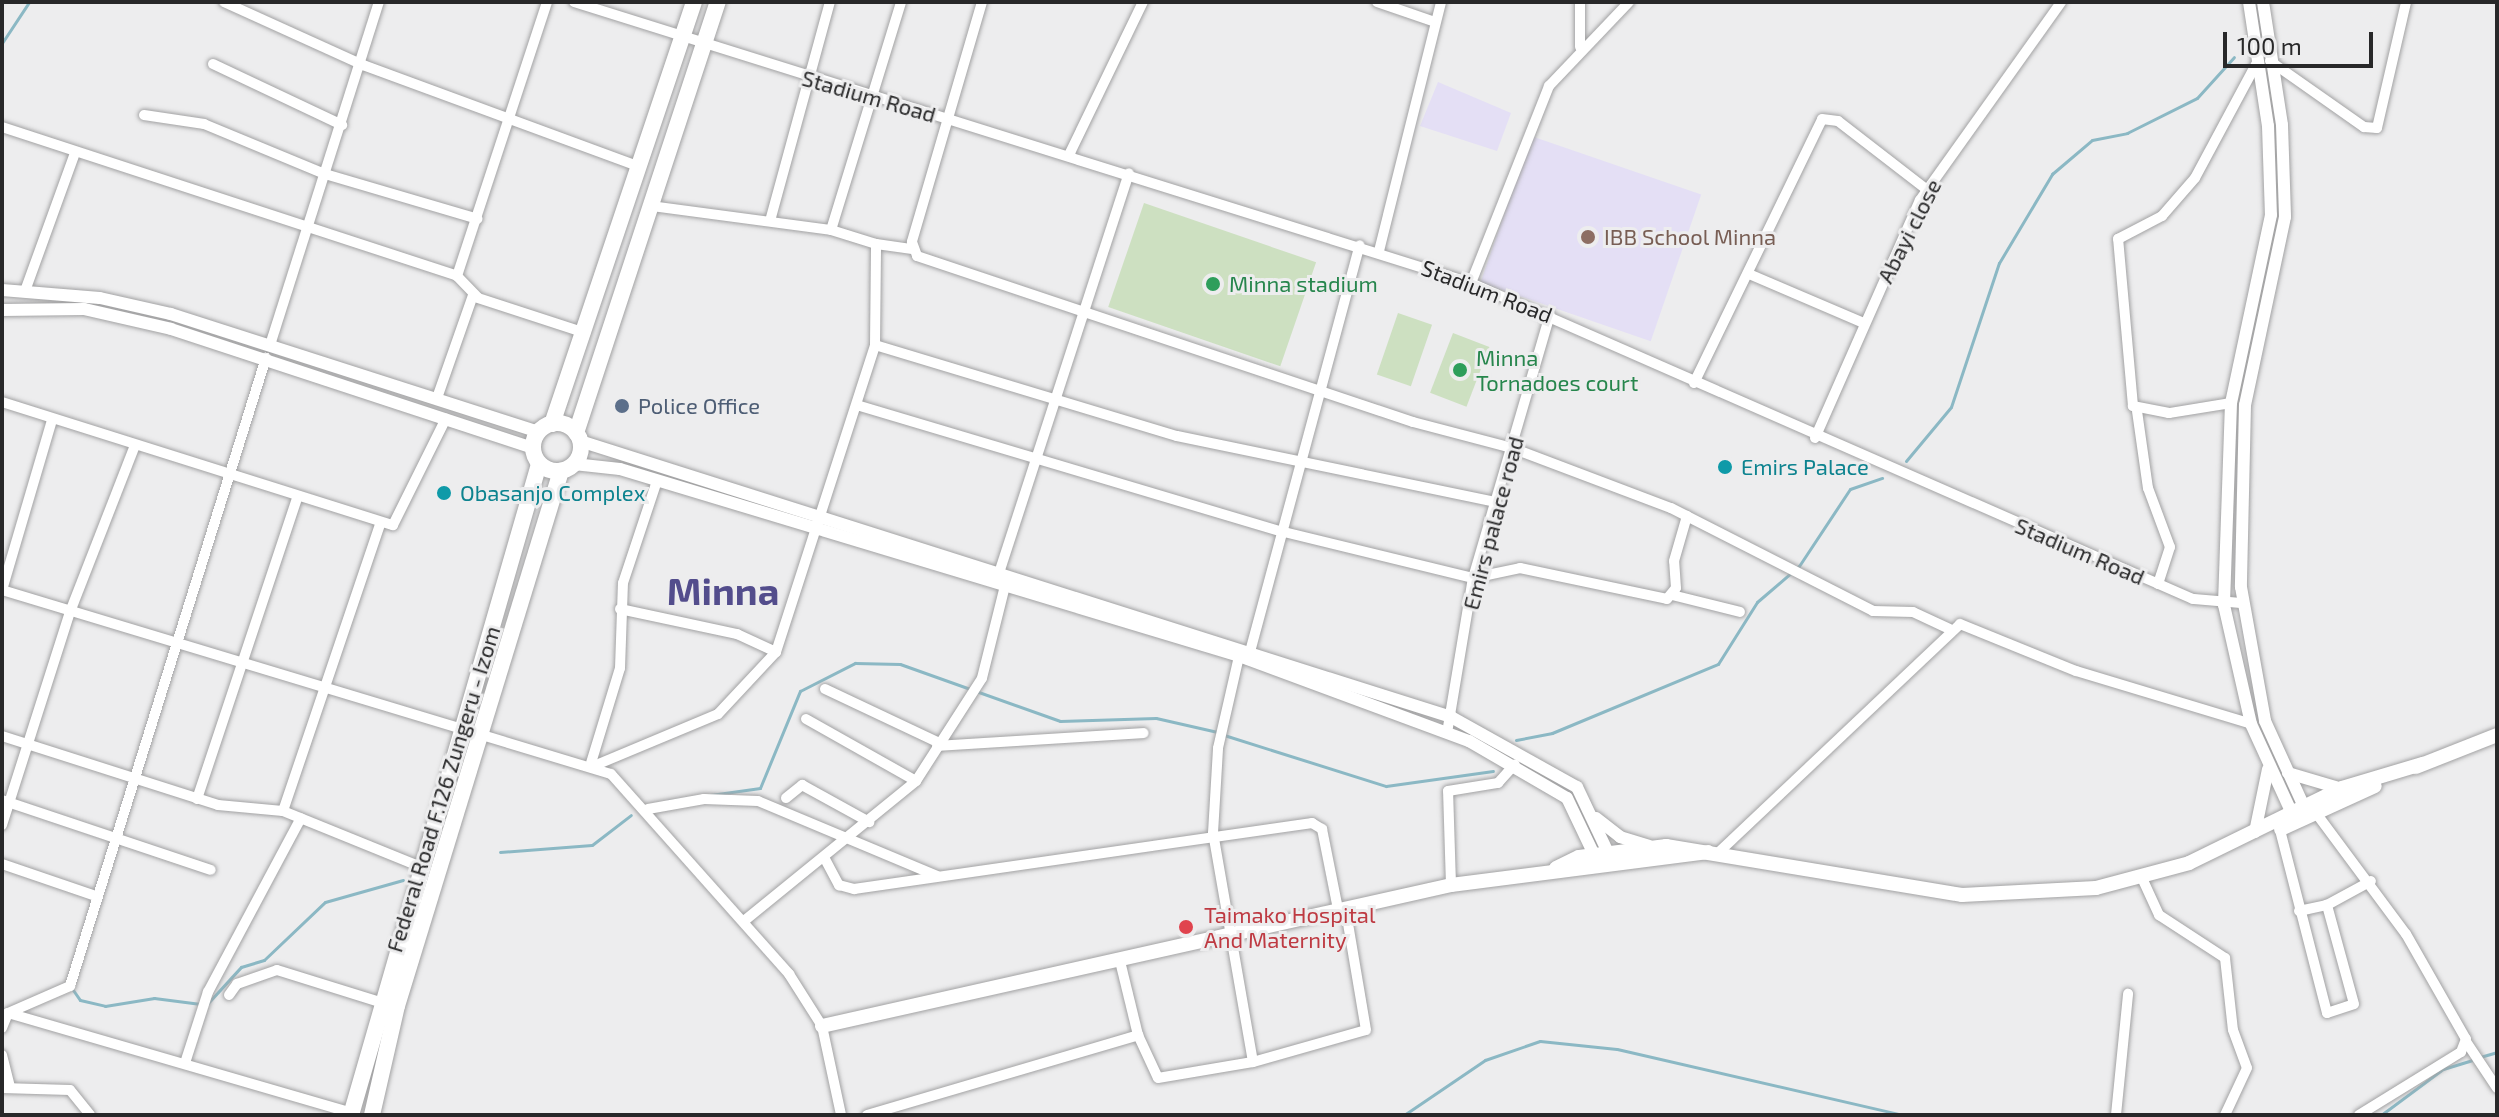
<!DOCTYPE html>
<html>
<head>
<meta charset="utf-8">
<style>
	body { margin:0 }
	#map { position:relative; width:2499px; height:1117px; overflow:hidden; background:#ededee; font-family:"Exo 2",sans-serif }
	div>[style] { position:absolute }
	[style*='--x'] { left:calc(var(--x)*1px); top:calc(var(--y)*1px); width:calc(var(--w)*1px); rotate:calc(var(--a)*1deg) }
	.education>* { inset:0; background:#e4dff5; transform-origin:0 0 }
	.green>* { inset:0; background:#cde0c1; transform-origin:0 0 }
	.stream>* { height:3px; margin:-1.5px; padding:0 1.5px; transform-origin:1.5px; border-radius:1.5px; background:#8bb8c4 }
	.roads { filter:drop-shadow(0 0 2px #a2a2a3) drop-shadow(0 0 2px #a2a2a3) }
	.minor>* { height:10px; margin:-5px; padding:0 5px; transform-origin:5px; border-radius:5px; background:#fff }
	.tertiary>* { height:12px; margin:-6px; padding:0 6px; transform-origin:6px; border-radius:6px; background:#fff }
	.secondary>* { height:14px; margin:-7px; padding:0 7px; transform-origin:7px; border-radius:7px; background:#fff }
	.primary>* { height:16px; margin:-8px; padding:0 8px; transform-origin:8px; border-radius:8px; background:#fff }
	.primary>.ring { margin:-8px; padding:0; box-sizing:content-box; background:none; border:16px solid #fff; border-radius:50% }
	.dots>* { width:22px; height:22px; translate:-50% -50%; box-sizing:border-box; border:4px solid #ededee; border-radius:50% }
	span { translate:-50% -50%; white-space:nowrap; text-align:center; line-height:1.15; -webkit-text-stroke:6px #ededee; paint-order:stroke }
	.street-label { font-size:22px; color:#282829 }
	.education-label { font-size:22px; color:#785e54 }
	.left { translate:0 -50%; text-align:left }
	.leisure-label { font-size:22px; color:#27864d }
	.service-label { font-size:22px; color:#4e5e75 }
	.culture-label { font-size:22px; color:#0d838f }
	.health-label { font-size:22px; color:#be3a42 }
	.town-label { font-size:38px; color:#534d8c; font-weight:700 }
	.frame { position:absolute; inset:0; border:4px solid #282829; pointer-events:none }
	.scale { position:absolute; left:2223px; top:32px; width:150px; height:36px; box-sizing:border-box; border:4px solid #282829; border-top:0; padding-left:10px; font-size:24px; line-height:28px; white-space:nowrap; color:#282829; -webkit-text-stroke:6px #ededee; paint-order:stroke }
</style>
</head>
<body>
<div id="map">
	<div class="education">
		<div style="clip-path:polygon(1438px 82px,1511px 113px,1497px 151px,1420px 126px)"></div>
		<div style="left:1531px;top:136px;width:180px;height:155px;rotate:19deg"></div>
	</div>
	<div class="green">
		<div style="left:1144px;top:203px;width:182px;height:110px;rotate:19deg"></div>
		<div style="left:1398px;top:313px;width:36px;height:65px;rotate:19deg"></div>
		<div style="left:1453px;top:333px;width:39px;height:64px;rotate:21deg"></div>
	</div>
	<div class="stream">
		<div style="--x:2;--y:43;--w:49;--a:-56.6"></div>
		<div style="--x:1906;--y:461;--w:70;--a:-50.2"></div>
		<div style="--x:1951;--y:407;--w:152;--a:-71.6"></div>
		<div style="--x:1999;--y:263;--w:104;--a:-59.2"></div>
		<div style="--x:2052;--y:174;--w:52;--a:-40.4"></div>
		<div style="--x:2092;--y:140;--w:36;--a:-11"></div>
		<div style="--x:2127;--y:133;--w:78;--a:-26.6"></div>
		<div style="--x:2197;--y:98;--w:55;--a:-47.9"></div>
		<div style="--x:1224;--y:735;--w:170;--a:17.5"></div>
		<div style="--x:1386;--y:786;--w:108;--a:-8"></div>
		<div style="--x:1516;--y:740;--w:37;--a:-11"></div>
		<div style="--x:1552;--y:733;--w:180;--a:-22.6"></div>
		<div style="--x:1718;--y:664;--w:73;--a:-57.8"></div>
		<div style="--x:1757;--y:602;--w:55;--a:-40.6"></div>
		<div style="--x:1799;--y:566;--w:92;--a:-56.5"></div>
		<div style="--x:1850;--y:489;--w:34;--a:-19"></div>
		<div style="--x:668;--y:801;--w:93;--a:-8"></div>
		<div style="--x:760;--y:788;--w:105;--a:-67.6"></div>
		<div style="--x:800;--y:691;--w:62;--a:-27"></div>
		<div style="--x:855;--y:663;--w:45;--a:1.3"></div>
		<div style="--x:900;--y:664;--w:170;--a:19.6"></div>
		<div style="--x:1060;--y:721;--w:96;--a:-1.8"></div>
		<div style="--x:1156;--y:718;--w:63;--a:12.9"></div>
		<div style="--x:500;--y:852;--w:92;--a:-4.4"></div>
		<div style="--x:592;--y:845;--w:49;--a:-37.6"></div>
		<div style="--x:73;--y:990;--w:12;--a:55"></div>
		<div style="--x:80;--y:1000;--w:26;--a:13"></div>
		<div style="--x:105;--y:1006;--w:50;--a:-9.3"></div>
		<div style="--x:154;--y:998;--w:47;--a:7.3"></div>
		<div style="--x:208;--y:1003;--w:49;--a:-47.5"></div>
		<div style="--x:241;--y:967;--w:24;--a:-17"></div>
		<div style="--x:264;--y:960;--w:84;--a:-43.6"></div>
		<div style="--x:325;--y:902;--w:81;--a:-15.8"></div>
		<div style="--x:2480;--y:1057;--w:18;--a:-16"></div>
		<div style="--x:1404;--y:1115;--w:98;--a:-34.2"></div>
		<div style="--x:1485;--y:1060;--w:58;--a:-19.1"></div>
		<div style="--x:1540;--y:1041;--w:77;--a:5.9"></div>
		<div style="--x:1617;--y:1049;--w:293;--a:13"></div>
		<div style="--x:2381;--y:1115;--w:77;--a:-36.6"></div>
		<div style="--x:2443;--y:1069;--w:30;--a:-17"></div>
	</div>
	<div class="roads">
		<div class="minor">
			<div style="--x:224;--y:2;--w:153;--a:24.4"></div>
			<div style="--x:363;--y:65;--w:295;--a:20.2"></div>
			<div style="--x:574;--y:2;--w:940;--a:17.39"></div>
			<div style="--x:1471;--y:283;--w:788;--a:23.64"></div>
			<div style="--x:2193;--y:599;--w:49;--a:4.7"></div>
			<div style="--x:982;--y:2;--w:250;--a:106.3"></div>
			<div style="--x:912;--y:242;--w:15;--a:70"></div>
			<div style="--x:917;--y:256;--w:523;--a:18.5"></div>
			<div style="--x:1413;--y:422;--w:102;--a:14.7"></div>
			<div style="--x:1512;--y:448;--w:170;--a:20.7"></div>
			<div style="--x:1671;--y:508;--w:227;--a:27"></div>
			<div style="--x:1873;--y:611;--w:40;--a:1.4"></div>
			<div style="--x:1913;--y:612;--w:40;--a:25"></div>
			<div style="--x:1377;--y:2;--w:61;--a:19"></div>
			<div style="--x:1580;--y:2;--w:45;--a:90"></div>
			<div style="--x:2270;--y:61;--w:115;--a:35.1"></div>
			<div style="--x:2364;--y:127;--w:13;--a:4"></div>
			<div style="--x:2377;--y:128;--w:129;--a:-77"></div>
			<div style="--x:213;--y:64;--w:143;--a:25.3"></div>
			<div style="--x:144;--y:115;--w:61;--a:8.5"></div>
			<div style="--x:204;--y:124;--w:131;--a:22.5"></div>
			<div style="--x:325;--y:174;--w:159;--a:16.4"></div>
			<div style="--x:2;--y:127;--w:479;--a:18.1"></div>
			<div style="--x:457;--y:276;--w:30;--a:46"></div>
			<div style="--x:478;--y:298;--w:113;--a:18.1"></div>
			<div style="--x:1069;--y:155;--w:170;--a:-64.2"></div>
			<div style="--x:770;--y:221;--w:227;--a:-74.7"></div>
			<div style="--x:831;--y:230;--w:239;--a:-72.9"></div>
			<div style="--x:876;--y:244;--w:37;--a:8"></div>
			<div style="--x:1379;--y:251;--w:257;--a:-76"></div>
			<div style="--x:1749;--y:274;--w:125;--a:23.1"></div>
			<div style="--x:457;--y:276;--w:288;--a:-71.8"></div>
			<div style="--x:1471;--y:283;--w:212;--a:-68.4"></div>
			<div style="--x:1549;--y:86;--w:116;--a:-46.4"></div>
			<div style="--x:25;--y:291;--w:144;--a:-70.1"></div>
			<div style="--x:271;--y:342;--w:357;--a:-72.4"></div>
			<div style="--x:875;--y:345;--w:315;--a:16.8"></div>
			<div style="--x:1177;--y:436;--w:326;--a:11.7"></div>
			<div style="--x:1694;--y:383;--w:293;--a:-64.1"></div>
			<div style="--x:1822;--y:119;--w:16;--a:7"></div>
			<div style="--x:1838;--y:121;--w:111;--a:37.7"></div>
			<div style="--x:437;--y:398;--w:109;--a:-70.7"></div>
			<div style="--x:2;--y:402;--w:410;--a:17.5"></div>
			<div style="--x:393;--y:525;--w:119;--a:-63.6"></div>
			<div style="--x:2231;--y:403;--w:63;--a:170.8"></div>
			<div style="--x:2169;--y:413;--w:37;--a:-169"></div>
			<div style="--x:2133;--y:406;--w:168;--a:-95.1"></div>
			<div style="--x:2118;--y:239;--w:50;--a:-27.6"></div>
			<div style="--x:2162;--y:216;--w:50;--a:-49"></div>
			<div style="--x:2195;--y:178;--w:129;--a:-61.8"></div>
			<div style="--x:860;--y:406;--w:442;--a:16.6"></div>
			<div style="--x:1284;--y:532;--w:195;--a:13.7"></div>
			<div style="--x:1473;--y:578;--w:48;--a:-12"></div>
			<div style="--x:1520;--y:568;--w:150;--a:11.9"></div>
			<div style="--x:1667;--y:599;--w:14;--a:-51"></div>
			<div style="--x:1676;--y:588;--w:27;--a:-94"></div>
			<div style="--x:1674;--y:561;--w:47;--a:-73.9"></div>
			<div style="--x:2137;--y:411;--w:78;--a:81.9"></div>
			<div style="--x:2148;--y:488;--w:63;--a:69.6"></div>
			<div style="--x:2170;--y:547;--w:39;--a:108"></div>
			<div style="--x:1815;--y:438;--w:260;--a:-66.2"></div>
			<div style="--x:1920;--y:200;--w:243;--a:-54.5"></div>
			<div style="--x:1000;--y:570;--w:417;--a:-72"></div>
			<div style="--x:2;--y:590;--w:636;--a:16.81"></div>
			<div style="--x:611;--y:774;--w:268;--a:48.3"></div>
			<div style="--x:789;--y:974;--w:62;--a:57.6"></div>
			<div style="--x:822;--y:1026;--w:91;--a:77.9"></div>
			<div style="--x:2;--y:590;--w:177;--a:-73.6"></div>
			<div style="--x:1672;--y:595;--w:70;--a:14"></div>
			<div style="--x:620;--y:609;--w:120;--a:12.1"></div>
			<div style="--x:737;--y:634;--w:43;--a:24.8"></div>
			<div style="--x:1251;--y:648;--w:417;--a:-74.9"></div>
			<div style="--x:825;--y:689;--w:126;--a:25.3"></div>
			<div style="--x:806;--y:719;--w:126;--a:29.4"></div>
			<div style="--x:1447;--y:733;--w:157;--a:-80.5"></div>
			<div style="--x:1473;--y:578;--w:274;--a:-73.7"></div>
			<div style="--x:2;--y:736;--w:227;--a:17.7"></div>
			<div style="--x:218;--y:805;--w:65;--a:5.3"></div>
			<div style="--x:283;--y:811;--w:149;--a:22.1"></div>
			<div style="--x:937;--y:746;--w:207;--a:-3.6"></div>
			<div style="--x:591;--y:763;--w:99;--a:-73"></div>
			<div style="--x:620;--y:668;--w:85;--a:-88"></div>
			<div style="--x:623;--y:583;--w:108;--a:-71.6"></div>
			<div style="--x:596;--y:765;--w:132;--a:-22.7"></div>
			<div style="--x:718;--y:714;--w:85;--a:-46.9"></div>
			<div style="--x:776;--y:652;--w:323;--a:-72.1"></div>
			<div style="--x:875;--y:345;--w:101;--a:-89.4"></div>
			<div style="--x:876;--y:244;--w:47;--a:-162.7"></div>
			<div style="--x:831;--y:230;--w:183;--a:-172.4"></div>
			<div style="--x:786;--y:798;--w:21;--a:-39"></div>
			<div style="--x:802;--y:785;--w:77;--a:28.9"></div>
			<div style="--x:197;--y:799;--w:316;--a:-71.6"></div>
			<div style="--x:2;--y:800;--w:220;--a:18.5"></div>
			<div style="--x:648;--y:809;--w:57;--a:-10.1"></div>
			<div style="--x:704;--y:799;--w:54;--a:2.1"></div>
			<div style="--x:758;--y:801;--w:194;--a:22.7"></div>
			<div style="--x:283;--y:811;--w:305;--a:-71.3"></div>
			<div style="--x:2316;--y:813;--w:151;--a:53.4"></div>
			<div style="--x:2406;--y:934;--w:121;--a:60.3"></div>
			<div style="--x:2466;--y:1039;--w:14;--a:111"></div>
			<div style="--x:2461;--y:1052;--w:120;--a:148.3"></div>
			<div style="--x:2;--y:825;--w:224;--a:-72.3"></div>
			<div style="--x:70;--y:612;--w:176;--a:-68.7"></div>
			<div style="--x:2280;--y:830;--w:189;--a:75.6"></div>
			<div style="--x:2327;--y:1013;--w:28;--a:-18"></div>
			<div style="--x:2354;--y:1004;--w:103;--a:-105.3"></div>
			<div style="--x:2327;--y:905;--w:50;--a:-28.6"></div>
			<div style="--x:1718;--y:853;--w:333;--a:-43.4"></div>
			<div style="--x:1960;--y:624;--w:125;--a:22.1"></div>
			<div style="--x:2076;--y:671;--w:183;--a:16.8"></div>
			<div style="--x:825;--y:859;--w:30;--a:62"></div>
			<div style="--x:839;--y:885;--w:16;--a:15"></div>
			<div style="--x:854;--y:889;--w:463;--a:-8.2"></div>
			<div style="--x:1312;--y:823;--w:12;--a:31"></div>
			<div style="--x:1322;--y:829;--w:87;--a:78.7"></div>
			<div style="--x:2;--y:864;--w:99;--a:18.8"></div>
			<div style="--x:2142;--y:878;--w:41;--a:65.3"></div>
			<div style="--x:2159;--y:915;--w:79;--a:33.1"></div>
			<div style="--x:2225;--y:958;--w:72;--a:83.7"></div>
			<div style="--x:2233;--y:1030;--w:40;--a:69.8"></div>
			<div style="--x:2247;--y:1068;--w:52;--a:115.1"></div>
			<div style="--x:1451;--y:885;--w:94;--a:-91.8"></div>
			<div style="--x:1448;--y:791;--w:51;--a:-9.1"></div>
			<div style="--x:1498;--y:783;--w:25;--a:-48"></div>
			<div style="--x:2299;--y:911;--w:29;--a:-12"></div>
			<div style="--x:744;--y:921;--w:222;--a:-39.1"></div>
			<div style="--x:916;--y:781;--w:122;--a:-57.3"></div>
			<div style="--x:982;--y:678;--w:91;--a:-76"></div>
			<div style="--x:229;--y:995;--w:14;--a:-54"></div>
			<div style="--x:237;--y:984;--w:42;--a:-19.3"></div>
			<div style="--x:277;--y:970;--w:108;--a:17.3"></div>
			<div style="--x:8;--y:1013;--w:358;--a:16.2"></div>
			<div style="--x:2;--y:1028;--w:16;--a:-68"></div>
			<div style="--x:8;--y:1013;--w:68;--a:-23.5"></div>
			<div style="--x:70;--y:986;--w:658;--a:-72.67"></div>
			<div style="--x:1138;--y:1035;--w:47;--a:65.1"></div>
			<div style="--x:1158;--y:1078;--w:96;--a:-9.6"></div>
			<div style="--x:1253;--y:1062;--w:232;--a:-99.9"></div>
			<div style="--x:1213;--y:833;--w:85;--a:-86.6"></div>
			<div style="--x:1218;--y:748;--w:94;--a:-77.1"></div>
			<div style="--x:2467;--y:1043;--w:54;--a:56.3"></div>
			<div style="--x:2;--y:1055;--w:33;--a:76"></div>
			<div style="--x:1253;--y:1062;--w:117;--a:-15.8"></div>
			<div style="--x:1366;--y:1030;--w:120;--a:-99.6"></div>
			<div style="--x:185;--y:1063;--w:75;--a:-72.1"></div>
			<div style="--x:208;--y:992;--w:197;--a:-61.9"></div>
			<div style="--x:2;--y:1088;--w:68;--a:1.7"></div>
			<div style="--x:70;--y:1090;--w:32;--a:51"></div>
			<div style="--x:867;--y:1115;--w:283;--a:-16.4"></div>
			<div style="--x:1138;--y:1035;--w:76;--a:-103.7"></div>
			<div style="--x:2116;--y:1115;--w:122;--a:-84.3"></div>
		</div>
		<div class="tertiary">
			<div style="--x:2249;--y:2;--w:125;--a:81.3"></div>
			<div style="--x:2268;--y:126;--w:89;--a:88.1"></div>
			<div style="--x:2271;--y:215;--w:192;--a:102"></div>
			<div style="--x:2231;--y:403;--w:202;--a:92"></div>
			<div style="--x:2224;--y:605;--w:122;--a:77.2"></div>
			<div style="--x:2251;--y:724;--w:106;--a:65.4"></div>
			<div style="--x:2263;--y:2;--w:124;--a:81.2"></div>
			<div style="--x:2282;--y:125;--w:92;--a:88.1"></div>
			<div style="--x:2285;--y:217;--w:192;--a:102"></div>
			<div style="--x:2245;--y:405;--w:182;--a:91.3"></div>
			<div style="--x:2241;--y:587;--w:136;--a:79.8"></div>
			<div style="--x:2265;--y:721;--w:101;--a:65.5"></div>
			<div style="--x:2;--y:290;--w:98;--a:4.7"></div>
			<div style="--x:100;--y:298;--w:73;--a:12.7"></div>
			<div style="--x:171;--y:314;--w:386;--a:17.8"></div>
			<div style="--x:2;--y:310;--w:82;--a:-0.7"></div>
			<div style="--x:84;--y:309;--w:89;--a:12.9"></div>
			<div style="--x:171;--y:329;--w:381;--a:18.2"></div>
			<div style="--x:580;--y:441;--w:914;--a:17.58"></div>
			<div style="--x:1451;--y:717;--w:144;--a:29.1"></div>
			<div style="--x:1577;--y:787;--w:80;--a:64.7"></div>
			<div style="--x:574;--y:464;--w:46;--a:6.2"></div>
			<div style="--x:620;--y:469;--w:647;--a:16.81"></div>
			<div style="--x:1239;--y:656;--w:245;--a:20.3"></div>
			<div style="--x:1469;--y:741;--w:113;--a:30.2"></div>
			<div style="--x:1567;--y:798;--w:72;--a:64.5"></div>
			<div style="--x:2288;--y:773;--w:53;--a:16.4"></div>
			<div style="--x:1596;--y:818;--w:31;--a:38"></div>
			<div style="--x:1620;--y:837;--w:30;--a:17"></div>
			<div style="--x:2255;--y:832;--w:64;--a:-78.3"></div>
		</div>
		<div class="secondary">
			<div style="--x:2416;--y:767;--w:87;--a:-21.6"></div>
			<div style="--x:2281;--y:829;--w:103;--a:-24.6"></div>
			<div style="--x:1556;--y:868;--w:25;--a:-26"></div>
			<div style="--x:1579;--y:857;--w:88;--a:-7.2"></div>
			<div style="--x:1666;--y:846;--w:300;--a:9.4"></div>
			<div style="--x:1962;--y:895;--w:134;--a:-3"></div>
			<div style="--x:2096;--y:888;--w:96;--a:-15"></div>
			<div style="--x:2189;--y:863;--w:170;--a:-26.1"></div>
			<div style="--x:2342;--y:788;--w:84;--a:-16.7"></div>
			<div style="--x:822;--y:1026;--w:645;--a:-12.63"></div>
			<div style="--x:1451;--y:885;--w:259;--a:-7.3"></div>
		</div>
		<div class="primary">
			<div class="ring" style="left:533px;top:423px;width:32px;height:32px"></div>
			<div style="--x:552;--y:424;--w:445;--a:-71.4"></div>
			<div style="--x:576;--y:433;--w:454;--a:-71.8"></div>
			<div style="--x:351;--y:1115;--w:678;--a:-73.89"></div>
			<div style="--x:372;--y:1115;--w:112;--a:-77.1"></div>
			<div style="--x:397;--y:1006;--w:560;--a:-72.96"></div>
		</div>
	</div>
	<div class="dots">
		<div style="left:1588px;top:237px;background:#8d6e63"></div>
		<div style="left:1213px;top:284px;background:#2e9e5b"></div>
		<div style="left:1460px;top:370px;background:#2e9e5b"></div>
		<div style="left:622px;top:406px;background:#5c6f8a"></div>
		<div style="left:1725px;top:467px;background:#0f9aa8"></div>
		<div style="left:444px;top:493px;background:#0f9aa8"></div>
		<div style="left:1186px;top:927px;background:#e0444e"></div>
	</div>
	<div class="street-label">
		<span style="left:869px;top:96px;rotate:16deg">Stadium Road</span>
		<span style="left:1909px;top:231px;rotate:-63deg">Abayi close</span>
		<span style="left:1487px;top:291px;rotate:21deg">Stadium Road</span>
		<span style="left:1493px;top:523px;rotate:-75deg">Emirs palace road</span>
		<span style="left:2080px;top:551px;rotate:23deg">Stadium Road</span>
		<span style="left:443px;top:789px;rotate:-73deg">Federal Road F.126 Zungeru - Izom</span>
	</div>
	<div class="education-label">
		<span class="left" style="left:1604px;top:237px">IBB School Minna</span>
	</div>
	<div class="leisure-label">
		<span class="left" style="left:1229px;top:284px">Minna stadium</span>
		<span class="left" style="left:1476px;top:370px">Minna<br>Tornadoes court</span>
	</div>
	<div class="service-label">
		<span class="left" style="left:638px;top:406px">Police Office</span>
	</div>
	<div class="culture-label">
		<span class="left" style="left:1741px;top:467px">Emirs Palace</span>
		<span class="left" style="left:460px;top:493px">Obasanjo Complex</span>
	</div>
	<div class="health-label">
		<span class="left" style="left:1204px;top:927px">Taimako Hospital<br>And Maternity</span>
	</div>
	<div class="town-label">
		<span style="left:723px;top:591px">Minna</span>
	</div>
	<div class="frame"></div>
	<div class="scale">100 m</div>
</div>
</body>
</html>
